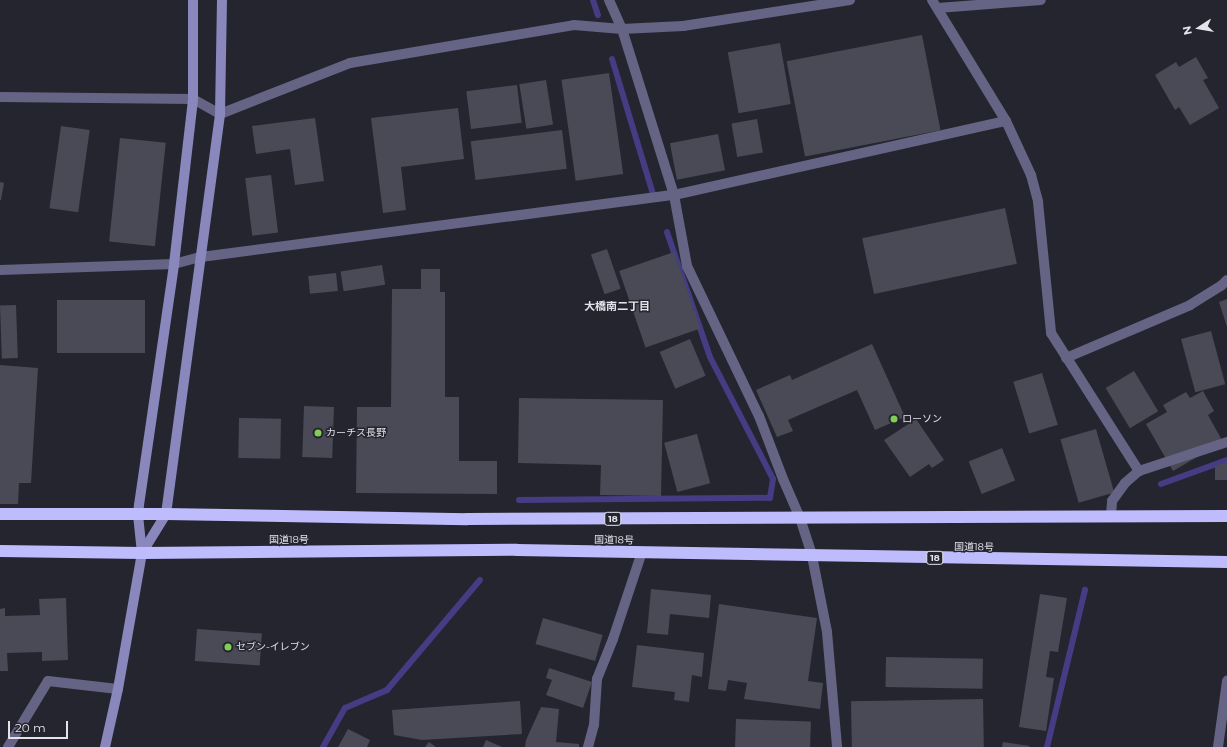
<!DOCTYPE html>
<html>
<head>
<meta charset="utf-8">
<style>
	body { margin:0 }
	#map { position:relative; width:1227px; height:747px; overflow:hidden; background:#252530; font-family:Montserrat,"Noto Sans JP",sans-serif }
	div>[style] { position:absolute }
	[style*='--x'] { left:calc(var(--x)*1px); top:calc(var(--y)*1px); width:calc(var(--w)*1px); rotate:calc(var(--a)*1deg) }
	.stream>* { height:6px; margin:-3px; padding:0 3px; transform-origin:3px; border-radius:3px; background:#453c83 }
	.building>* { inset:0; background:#4a4a56; transform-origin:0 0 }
	.street>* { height:10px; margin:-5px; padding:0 5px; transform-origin:5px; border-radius:5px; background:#666485 }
	.secondary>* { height:10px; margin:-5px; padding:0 5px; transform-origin:5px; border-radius:5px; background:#8987bc }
	.highway>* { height:12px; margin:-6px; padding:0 6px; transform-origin:6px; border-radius:6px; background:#bfbcfe }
	.dots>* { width:11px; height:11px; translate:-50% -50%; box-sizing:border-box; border:2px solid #252530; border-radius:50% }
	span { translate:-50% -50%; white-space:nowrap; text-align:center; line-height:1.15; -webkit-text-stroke:3px #252530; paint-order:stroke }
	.shield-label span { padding:1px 3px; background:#252530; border:1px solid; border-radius:3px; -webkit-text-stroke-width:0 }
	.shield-label { font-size:9px; color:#e3e3eb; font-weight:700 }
	.poi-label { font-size:10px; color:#e3e3eb }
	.left { translate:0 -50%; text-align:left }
	.street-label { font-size:10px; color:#e3e3eb }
	.neighbourhood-label { font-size:11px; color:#e3e3eb; font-weight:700 }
	.north { position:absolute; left:1179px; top:8px; width:40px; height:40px; -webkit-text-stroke:3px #252530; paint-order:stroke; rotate:258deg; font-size:11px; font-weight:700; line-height:16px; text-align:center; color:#e3e3eb }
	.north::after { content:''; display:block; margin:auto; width:14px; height:18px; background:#e3e3eb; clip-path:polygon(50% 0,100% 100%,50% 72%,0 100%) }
	.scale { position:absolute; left:8px; top:721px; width:60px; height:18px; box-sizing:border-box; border:2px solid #e3e3eb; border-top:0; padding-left:5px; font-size:12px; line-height:14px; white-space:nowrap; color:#e3e3eb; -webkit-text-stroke:3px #252530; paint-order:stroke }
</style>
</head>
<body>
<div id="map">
	<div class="stream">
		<div style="--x:593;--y:0;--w:16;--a:72"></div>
		<div style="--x:612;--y:59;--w:144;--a:73.1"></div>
		<div style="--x:1161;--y:484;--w:70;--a:-20"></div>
		<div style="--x:519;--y:500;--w:251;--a:-0.5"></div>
		<div style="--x:770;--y:498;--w:19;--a:-81"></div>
		<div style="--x:773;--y:479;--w:137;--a:-117.3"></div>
		<div style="--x:710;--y:357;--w:132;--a:-109"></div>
		<div style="--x:323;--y:747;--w:45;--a:-60.6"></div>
		<div style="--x:345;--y:708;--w:46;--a:-23.2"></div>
		<div style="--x:387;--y:690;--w:144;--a:-49.8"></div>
		<div style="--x:1047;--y:747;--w:162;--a:-76.4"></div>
	</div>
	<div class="building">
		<div style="left:922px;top:35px;width:97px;height:138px;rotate:79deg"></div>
		<div style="left:780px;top:43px;width:62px;height:53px;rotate:80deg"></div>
		<div style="clip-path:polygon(1196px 57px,1208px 78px,1203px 80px,1219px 108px,1190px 125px,1179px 107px,1175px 110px,1155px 75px,1176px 62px,1179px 67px)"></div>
		<div style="left:609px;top:73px;width:102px;height:48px;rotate:82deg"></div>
		<div style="left:546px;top:80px;width:45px;height:27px;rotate:81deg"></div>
		<div style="left:517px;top:85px;width:38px;height:51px;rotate:83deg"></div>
		<div style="clip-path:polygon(458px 108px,464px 159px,401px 167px,406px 210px,383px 213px,371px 118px)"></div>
		<div style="clip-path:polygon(315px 118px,324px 181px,295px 185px,290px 149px,256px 154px,252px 126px)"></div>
		<div style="left:757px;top:119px;width:34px;height:26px;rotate:80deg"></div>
		<div style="left:61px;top:126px;width:29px;height:83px;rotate:8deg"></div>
		<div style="left:562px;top:130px;width:39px;height:92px;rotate:83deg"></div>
		<div style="left:718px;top:134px;width:37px;height:49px;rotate:79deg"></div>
		<div style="left:120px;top:138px;width:46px;height:104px;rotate:6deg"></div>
		<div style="left:271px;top:175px;width:58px;height:26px;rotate:83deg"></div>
		<div style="clip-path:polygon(0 182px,4px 183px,1px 200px,0 200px)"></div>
		<div style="left:1005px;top:208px;width:57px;height:146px;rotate:78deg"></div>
		<div style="left:607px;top:249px;width:42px;height:17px;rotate:71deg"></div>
		<div style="left:674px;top:252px;width:81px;height:58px;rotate:71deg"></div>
		<div style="left:382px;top:265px;width:20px;height:42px;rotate:81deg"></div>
		<div style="clip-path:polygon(421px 269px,440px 269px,440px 292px,445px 292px,445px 397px,459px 397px,459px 461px,497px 461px,497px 494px,356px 493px,357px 407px,391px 407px,392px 289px,421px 289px)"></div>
		<div style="left:336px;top:273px;width:18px;height:28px;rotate:84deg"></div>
		<div style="clip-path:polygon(1227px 299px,1227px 327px,1219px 302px)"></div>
		<div style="left:57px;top:300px;width:88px;height:53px"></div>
		<div style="left:16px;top:305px;width:53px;height:16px;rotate:88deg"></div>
		<div style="left:1211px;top:331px;width:55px;height:31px;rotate:75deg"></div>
		<div style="left:690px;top:339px;width:40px;height:33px;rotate:67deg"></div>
		<div style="clip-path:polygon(872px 344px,905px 417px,875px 430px,857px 390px,788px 420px,793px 431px,777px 437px,756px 390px,790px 375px,792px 380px)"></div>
		<div style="clip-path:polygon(0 365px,38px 368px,31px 483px,19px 483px,18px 504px,0 504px)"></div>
		<div style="left:1134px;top:371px;width:47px;height:33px;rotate:59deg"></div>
		<div style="left:1042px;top:373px;width:54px;height:30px;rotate:73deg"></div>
		<div style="clip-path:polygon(1203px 391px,1214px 411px,1208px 415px,1223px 442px,1173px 471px,1146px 424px,1167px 412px,1163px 405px,1186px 392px,1190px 398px)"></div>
		<div style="clip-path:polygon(519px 398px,663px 400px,661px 496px,600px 495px,601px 465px,518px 463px)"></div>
		<div style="left:334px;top:407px;width:51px;height:30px;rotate:92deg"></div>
		<div style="left:239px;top:418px;width:42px;height:40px;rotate:1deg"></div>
		<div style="clip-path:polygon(916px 419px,944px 460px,932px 468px,929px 464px,910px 477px,884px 440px)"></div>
		<div style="left:1096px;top:429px;width:66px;height:37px;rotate:74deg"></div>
		<div style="left:697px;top:434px;width:51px;height:34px;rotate:75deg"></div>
		<div style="left:1002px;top:448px;width:35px;height:36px;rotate:68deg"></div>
		<div style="clip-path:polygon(1227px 462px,1227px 480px,1215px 480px,1215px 466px)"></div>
		<div style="clip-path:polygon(651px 589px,711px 595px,709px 618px,670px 614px,668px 635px,647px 633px)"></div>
		<div style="clip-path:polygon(1040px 594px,1067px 598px,1058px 652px,1050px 651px,1046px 677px,1054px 678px,1046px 731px,1019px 727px)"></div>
		<div style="clip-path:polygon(66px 598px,68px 660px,42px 661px,42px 652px,7px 653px,8px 671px,0 671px,0 609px,5px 608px,5px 616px,40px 615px,39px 599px)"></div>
		<div style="clip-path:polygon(719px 604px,817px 618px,808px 681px,823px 683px,820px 709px,744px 699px,747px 683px,728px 680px,726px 691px,708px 689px)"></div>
		<div style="left:543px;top:618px;width:62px;height:27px;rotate:16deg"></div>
		<div style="left:197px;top:629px;width:65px;height:32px;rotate:4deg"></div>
		<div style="clip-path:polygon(637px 645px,704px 653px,702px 677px,692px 675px,689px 702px,674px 700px,675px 692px,632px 687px)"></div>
		<div style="left:886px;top:657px;width:97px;height:30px;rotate:1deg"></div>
		<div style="clip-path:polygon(549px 668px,592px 682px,583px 708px,546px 695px,552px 680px,546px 678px)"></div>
		<div style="left:983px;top:699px;width:48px;height:132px;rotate:89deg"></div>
		<div style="clip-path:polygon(520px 701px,522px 734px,422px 740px,394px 735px,392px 710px)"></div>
		<div style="clip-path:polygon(541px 707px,559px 709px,556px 742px,579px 744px,579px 747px,525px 747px,526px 740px)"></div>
		<div style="left:736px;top:719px;width:75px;height:28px;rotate:2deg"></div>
		<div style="clip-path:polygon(348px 729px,370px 740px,367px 747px,338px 747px)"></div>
		<div style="clip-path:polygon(486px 740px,502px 747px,483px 747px)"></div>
		<div style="clip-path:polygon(429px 742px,436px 747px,425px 747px)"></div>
		<div style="clip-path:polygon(1003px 742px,1030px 746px,1029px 747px,1002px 747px)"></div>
	</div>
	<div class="street">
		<div style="--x:609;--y:0;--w:32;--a:66"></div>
		<div style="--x:622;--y:29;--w:174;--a:72.6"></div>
		<div style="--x:674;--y:195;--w:72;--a:79.6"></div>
		<div style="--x:687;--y:266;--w:166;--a:64.4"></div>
		<div style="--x:759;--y:416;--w:67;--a:69.1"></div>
		<div style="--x:783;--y:479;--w:43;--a:66.4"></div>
		<div style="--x:800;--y:518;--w:40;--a:72"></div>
		<div style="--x:812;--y:556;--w:77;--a:78.8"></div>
		<div style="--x:827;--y:632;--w:115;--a:85"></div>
		<div style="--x:932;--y:0;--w:142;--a:58.6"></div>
		<div style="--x:1006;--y:121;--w:60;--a:65.2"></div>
		<div style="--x:1031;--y:175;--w:28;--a:75"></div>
		<div style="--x:1038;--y:202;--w:132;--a:84.3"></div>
		<div style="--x:1051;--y:333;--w:164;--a:57.5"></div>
		<div style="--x:938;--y:8;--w:103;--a:-4.4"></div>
		<div style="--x:0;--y:97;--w:193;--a:0.6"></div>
		<div style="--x:193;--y:99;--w:31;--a:29"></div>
		<div style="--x:220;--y:114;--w:140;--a:-21.4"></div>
		<div style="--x:350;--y:63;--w:227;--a:-9.6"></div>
		<div style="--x:574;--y:25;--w:48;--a:4.8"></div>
		<div style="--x:622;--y:29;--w:61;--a:-2.8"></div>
		<div style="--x:683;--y:26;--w:169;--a:-8.8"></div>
		<div style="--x:0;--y:270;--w:174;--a:-2"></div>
		<div style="--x:174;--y:264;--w:28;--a:-15"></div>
		<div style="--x:201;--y:257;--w:477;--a:-7.5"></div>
		<div style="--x:674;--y:195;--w:340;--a:-12.6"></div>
		<div style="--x:1066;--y:358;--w:135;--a:-23.1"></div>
		<div style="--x:1190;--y:305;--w:36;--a:-32"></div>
		<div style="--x:1221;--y:286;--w:8;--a:-45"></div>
		<div style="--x:1111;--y:516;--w:15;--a:-86"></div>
		<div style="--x:1112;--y:501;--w:22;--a:-54"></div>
		<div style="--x:1125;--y:483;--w:18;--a:-41"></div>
		<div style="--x:1139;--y:471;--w:93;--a:-18.2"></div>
		<div style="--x:8;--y:747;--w:77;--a:-58.8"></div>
		<div style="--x:48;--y:681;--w:70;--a:6.5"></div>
		<div style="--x:588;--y:747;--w:23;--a:-75"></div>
		<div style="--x:594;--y:725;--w:46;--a:-86.3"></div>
		<div style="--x:597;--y:679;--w:43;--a:-68.2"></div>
		<div style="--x:613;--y:639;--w:92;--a:-71.6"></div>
		<div style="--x:1218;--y:747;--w:67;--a:-82.2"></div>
	</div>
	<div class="secondary">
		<div style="--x:142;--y:553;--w:46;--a:-58.4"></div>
		<div style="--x:166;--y:514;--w:404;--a:-82.3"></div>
		<div style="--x:220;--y:114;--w:114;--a:-89"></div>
		<div style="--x:105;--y:747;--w:59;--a:-77.4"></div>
		<div style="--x:118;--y:689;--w:138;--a:-80"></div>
		<div style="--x:142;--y:553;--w:39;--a:-96"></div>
		<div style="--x:138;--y:514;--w:9;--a:-84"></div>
		<div style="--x:139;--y:505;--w:244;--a:-81.7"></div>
		<div style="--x:174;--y:264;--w:166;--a:-83.4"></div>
		<div style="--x:193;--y:99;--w:99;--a:-90"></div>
	</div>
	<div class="highway">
		<div style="--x:0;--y:514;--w:166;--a:0"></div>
		<div style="--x:166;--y:514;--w:301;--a:1"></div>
		<div style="--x:467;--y:519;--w:760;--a:-0.23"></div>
		<div style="--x:0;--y:551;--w:142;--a:0.8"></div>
		<div style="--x:142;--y:553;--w:375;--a:-0.5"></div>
		<div style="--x:517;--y:550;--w:710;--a:0.97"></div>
	</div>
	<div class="dots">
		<div style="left:894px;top:419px;background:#7fd052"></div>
		<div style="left:318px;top:433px;background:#7fd052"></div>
		<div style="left:228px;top:647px;background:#7fd052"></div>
	</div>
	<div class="shield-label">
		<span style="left:613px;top:519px">18</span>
		<span style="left:935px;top:558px">18</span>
	</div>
	<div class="poi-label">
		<span class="left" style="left:902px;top:419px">ローソン</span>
		<span class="left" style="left:326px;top:433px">カーチス長野</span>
		<span class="left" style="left:236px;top:647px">セブン-イレブン</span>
	</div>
	<div class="street-label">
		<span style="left:289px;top:540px">国道18号</span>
		<span style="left:614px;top:540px;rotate:1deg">国道18号</span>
		<span style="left:974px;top:547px;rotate:1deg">国道18号</span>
	</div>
	<div class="neighbourhood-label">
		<span style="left:617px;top:306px">大橋南二丁目</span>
	</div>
	<div class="north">N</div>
	<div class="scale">20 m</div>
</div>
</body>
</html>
